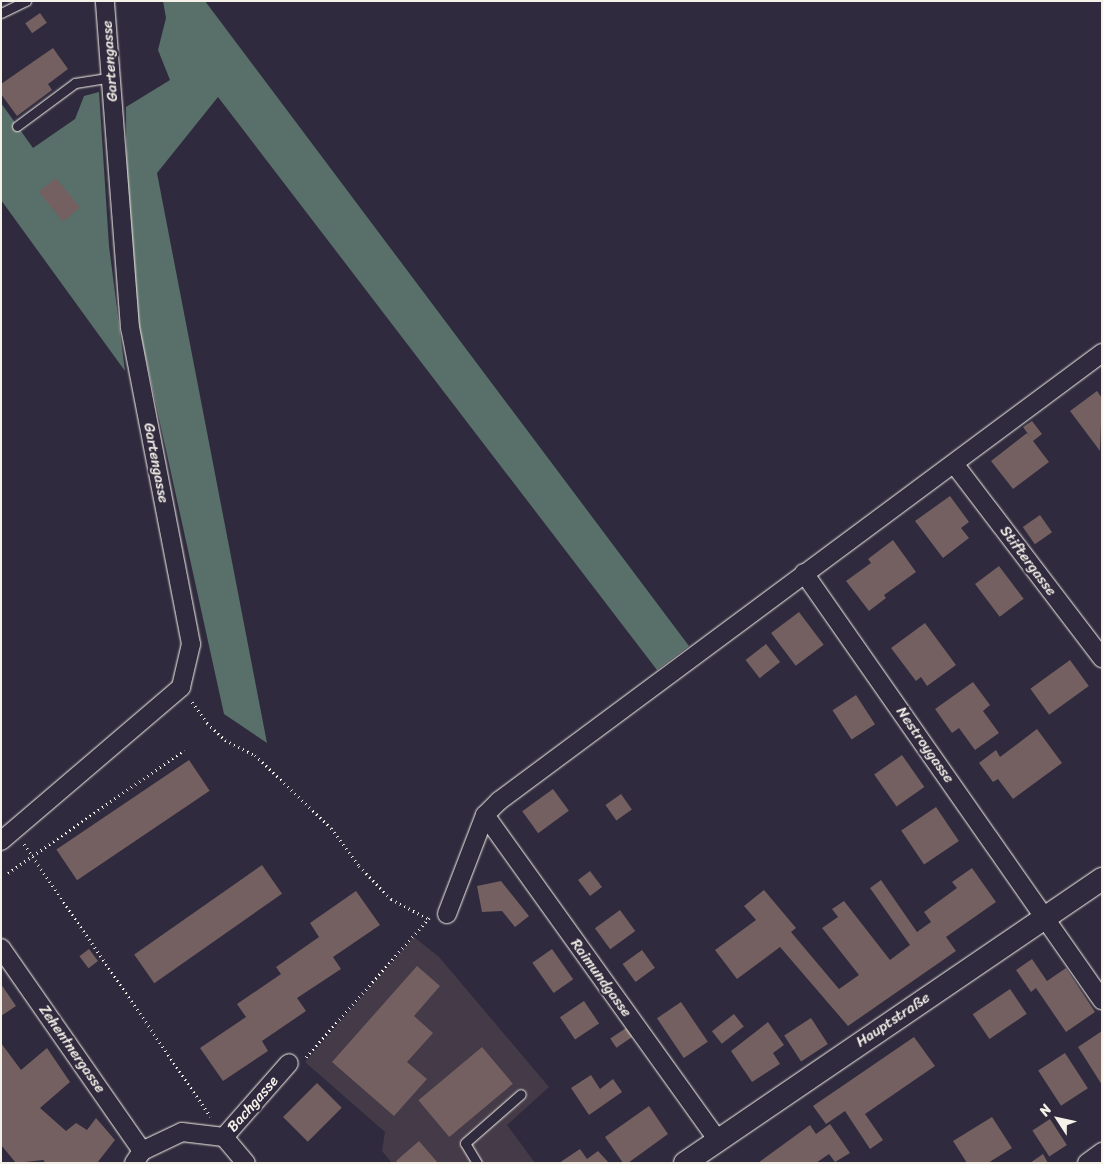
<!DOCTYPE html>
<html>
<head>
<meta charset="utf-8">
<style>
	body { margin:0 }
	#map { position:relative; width:1103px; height:1164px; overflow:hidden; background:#2f2a3d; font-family:Sriracha,sans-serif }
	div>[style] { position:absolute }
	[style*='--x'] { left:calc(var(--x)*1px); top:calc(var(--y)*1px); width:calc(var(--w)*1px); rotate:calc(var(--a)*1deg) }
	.built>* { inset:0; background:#443a48 }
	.green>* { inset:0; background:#596f69 }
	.building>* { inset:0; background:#746060; transform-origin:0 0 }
	.path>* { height:3px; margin-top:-1.5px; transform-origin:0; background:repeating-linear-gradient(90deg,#f4f1e8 0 1px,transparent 0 5px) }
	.roads { filter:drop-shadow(0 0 1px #f4f1e8) drop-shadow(0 0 1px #f4f1e8) }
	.service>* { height:9px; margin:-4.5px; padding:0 4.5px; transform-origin:4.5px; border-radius:4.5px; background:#2f2a3d }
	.minor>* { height:18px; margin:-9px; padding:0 9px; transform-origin:9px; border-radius:9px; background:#2f2a3d }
	.tertiary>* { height:22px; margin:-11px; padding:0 11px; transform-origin:11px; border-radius:11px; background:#2f2a3d }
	span { translate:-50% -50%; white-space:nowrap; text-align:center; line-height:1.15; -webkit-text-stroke:4.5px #2f2a3d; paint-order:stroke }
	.street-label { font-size:15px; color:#f4f1e8 }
	.frame { position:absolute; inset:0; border:2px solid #f4f1e8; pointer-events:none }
	.north { position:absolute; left:1033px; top:1094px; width:50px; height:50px; -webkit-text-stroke:4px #2f2a3d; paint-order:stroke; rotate:305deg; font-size:14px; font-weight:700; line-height:20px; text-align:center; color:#f4f1e8 }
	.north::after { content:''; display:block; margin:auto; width:18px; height:22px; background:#f4f1e8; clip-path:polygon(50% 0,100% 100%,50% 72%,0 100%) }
</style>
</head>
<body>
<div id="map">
	<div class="built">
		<div style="clip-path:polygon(414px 937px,439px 957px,549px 1087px,507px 1125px,535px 1163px,392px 1163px,382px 1151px,385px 1132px,305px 1062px)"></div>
	</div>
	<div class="green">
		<div style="clip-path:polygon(163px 1px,205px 1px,689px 646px,657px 670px,218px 97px,157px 173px,267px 743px,224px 714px,135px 309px,127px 231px,126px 107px,170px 80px,158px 50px,166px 18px)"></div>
		<div style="clip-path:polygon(99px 92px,109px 246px,125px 371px,1px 200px,1px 103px,33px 148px,75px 119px,84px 96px)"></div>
	</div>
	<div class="building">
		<div style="left:40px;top:13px;width:12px;height:18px;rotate:55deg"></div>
		<div style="clip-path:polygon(53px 48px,68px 69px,48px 84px,52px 90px,17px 116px,1px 94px,1px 84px)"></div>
		<div style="left:56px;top:178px;width:38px;height:22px;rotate:51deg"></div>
		<div style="clip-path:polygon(1097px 391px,1102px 398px,1100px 451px,1070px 411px)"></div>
		<div style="clip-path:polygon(1032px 421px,1042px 434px,1033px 441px,1049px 462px,1013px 489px,991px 461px,1027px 433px,1031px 438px,1023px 427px)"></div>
		<div style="clip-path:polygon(950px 496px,969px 522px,961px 528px,969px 538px,943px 558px,915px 521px)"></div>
		<div style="left:1040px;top:515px;width:21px;height:21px;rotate:55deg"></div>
		<div style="clip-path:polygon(893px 540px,916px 572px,884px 595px,886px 598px,869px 611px,846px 581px,871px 563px,868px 559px)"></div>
		<div style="left:999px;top:566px;width:41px;height:30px;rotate:53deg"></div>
		<div style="left:799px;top:612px;width:41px;height:35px;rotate:53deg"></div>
		<div style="clip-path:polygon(925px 623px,956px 665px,927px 686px,921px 677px,916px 681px,891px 648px)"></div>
		<div style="left:766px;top:644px;width:23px;height:26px;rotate:52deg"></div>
		<div style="left:1070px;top:660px;width:32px;height:49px;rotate:54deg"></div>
		<div style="clip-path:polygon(973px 682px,990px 705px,983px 711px,999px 733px,975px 750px,959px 728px,952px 733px,935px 709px)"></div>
		<div style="left:856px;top:695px;width:35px;height:28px;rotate:57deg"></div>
		<div style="clip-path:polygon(1037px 729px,1062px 763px,1013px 799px,998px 779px,993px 782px,979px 763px,996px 750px,1000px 757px)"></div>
		<div style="left:902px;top:755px;width:39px;height:34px;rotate:55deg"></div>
		<div style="left:189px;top:760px;width:37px;height:160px;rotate:56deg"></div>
		<div style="left:553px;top:789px;width:27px;height:38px;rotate:54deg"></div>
		<div style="left:621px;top:794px;width:19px;height:19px;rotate:55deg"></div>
		<div style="left:936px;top:807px;width:41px;height:42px;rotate:56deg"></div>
		<div style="left:262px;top:865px;width:35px;height:156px;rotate:55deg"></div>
		<div style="clip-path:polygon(972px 868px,996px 902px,946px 937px,956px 951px,848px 1026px,780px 947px,737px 979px,715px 950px,756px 920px,744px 906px,764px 890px,796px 928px,791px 932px,839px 989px,859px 975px,822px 928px,838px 917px,832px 909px,844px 901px,890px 960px,910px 945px,870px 888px,881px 880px,917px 932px,931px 922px,924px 912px,957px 888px,952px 882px)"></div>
		<div style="left:590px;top:871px;width:20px;height:15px;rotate:53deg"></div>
		<div style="clip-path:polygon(501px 881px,529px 916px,515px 927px,502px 911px,482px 912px,477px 886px)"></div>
		<div style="clip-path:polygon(356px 891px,380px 925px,333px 957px,341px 969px,297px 998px,306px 1011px,262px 1041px,268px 1051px,223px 1081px,200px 1048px,246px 1017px,237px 1004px,281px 974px,276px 967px,319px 937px,310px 923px)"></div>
		<div style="left:620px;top:910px;width:26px;height:31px;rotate:54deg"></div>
		<div style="left:89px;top:949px;width:15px;height:12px;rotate:53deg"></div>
		<div style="left:552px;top:949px;width:37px;height:24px;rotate:55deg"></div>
		<div style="left:642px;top:950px;width:22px;height:24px;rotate:54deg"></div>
		<div style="clip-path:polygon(1032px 959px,1047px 981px,1066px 968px,1095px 1012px,1066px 1032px,1036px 988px,1031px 992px,1016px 970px)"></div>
		<div style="clip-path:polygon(417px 966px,440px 986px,414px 1016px,433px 1033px,407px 1062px,427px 1079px,394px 1116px,332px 1062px)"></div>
		<div style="clip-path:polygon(1px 984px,16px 1006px,1px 1016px)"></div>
		<div style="left:1010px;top:989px;width:30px;height:45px;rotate:56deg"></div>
		<div style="left:584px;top:1001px;width:27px;height:29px;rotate:56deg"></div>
		<div style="left:681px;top:1002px;width:48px;height:29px;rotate:56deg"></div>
		<div style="left:734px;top:1014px;width:16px;height:28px;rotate:52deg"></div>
		<div style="left:811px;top:1018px;width:31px;height:32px;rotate:57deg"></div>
		<div style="clip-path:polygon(768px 1022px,784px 1045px,773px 1053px,780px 1064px,752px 1082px,731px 1051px)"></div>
		<div style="left:626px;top:1028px;width:11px;height:19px;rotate:56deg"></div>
		<div style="clip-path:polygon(1102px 1031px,1102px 1085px,1078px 1047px)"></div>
		<div style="clip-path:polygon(914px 1037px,935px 1066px,865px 1114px,883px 1140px,870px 1149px,845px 1111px,826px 1124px,813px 1106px)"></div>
		<div style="clip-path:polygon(1px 1043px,21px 1070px,47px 1048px,70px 1082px,40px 1108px,66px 1131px,76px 1123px,87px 1130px,96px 1118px,115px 1140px,97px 1163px,46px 1163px,43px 1160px,16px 1163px,1px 1145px)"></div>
		<div style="left:482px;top:1047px;width:48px;height:83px;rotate:50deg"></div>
		<div style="left:1065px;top:1053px;width:42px;height:32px;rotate:57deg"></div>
		<div style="clip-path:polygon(591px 1075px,600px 1089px,613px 1079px,622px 1092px,589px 1115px,571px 1088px)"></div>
		<div style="left:317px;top:1083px;width:35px;height:48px;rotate:45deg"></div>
		<div style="clip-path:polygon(649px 1106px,668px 1134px,628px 1163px,623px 1163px,605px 1137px)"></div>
		<div style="clip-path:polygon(992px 1117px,1012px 1148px,988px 1163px,967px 1163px,953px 1141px)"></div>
		<div style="left:1050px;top:1119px;width:31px;height:21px;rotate:57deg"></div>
		<div style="clip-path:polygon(830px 1124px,850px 1153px,835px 1162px,829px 1154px,816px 1163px,758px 1163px,810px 1125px,816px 1134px)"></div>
		<div style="clip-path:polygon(419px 1141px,438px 1163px,398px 1163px,396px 1161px)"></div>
		<div style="clip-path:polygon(580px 1149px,587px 1159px,598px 1151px,609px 1163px,559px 1163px)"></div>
		<div style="clip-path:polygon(1043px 1154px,1048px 1163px,1030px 1163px)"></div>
	</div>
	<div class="path">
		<div style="--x:192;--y:702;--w:26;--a:54"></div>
		<div style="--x:207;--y:723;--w:25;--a:43"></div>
		<div style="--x:225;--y:740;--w:34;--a:27"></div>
		<div style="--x:255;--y:755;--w:105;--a:43.8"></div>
		<div style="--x:331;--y:828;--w:47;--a:53.6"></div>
		<div style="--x:359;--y:866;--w:46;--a:45.9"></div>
		<div style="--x:391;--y:899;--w:41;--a:27.8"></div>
		<div style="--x:24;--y:844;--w:330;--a:55.6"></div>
		<div style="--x:8;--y:873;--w:215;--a:-34.9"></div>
		<div style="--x:306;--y:1057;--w:186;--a:-48.5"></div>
	</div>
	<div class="roads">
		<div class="service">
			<div style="--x:1;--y:13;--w:28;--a:-26"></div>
			<div style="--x:17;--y:126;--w:72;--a:-36.6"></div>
			<div style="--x:75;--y:83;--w:36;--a:-9"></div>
			<div style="--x:477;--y:1163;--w:23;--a:-121"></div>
			<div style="--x:465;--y:1143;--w:74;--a:-41.2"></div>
		</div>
		<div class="minor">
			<div style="--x:955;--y:465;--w:243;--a:52.7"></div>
			<div style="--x:804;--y:573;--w:521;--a:55.09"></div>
			<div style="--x:485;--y:815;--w:400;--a:54.4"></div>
			<div style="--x:1;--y:841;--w:237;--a:-40.5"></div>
			<div style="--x:181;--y:687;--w:44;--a:-76.9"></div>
			<div style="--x:191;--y:644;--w:322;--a:-100.9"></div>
			<div style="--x:130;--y:328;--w:328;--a:-94.4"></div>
			<div style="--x:447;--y:914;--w:106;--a:-69"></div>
			<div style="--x:485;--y:815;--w:20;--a:-45"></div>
			<div style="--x:499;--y:801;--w:751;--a:-36.61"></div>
			<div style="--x:1;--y:948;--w:247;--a:55.2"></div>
			<div style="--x:224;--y:1137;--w:34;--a:50"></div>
			<div style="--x:134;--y:1163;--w:14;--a:-56"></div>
			<div style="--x:142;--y:1151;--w:44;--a:-25.4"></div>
			<div style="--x:182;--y:1132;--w:42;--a:6.8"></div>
			<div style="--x:224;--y:1137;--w:98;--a:-48.7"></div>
			<div style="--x:1087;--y:1163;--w:19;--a:-36"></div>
		</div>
		<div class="tertiary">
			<div style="--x:685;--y:1163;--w:505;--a:-34.26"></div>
		</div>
	</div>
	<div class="street-label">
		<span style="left:110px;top:61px;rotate:-94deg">Gartengasse</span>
		<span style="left:156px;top:463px;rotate:79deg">Gartengasse</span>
		<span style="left:1028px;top:561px;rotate:53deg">Stiftergasse</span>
		<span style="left:925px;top:745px;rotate:55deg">Nestroygasse</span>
		<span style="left:601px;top:978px;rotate:54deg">Raimundgasse</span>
		<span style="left:893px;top:1020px;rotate:-34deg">Hauptstraße</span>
		<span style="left:72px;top:1049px;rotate:55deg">Zehentnergasse</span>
		<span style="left:253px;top:1104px;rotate:-49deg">Bachgasse</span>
	</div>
	<div class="frame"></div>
	<div class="north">N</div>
</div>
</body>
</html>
